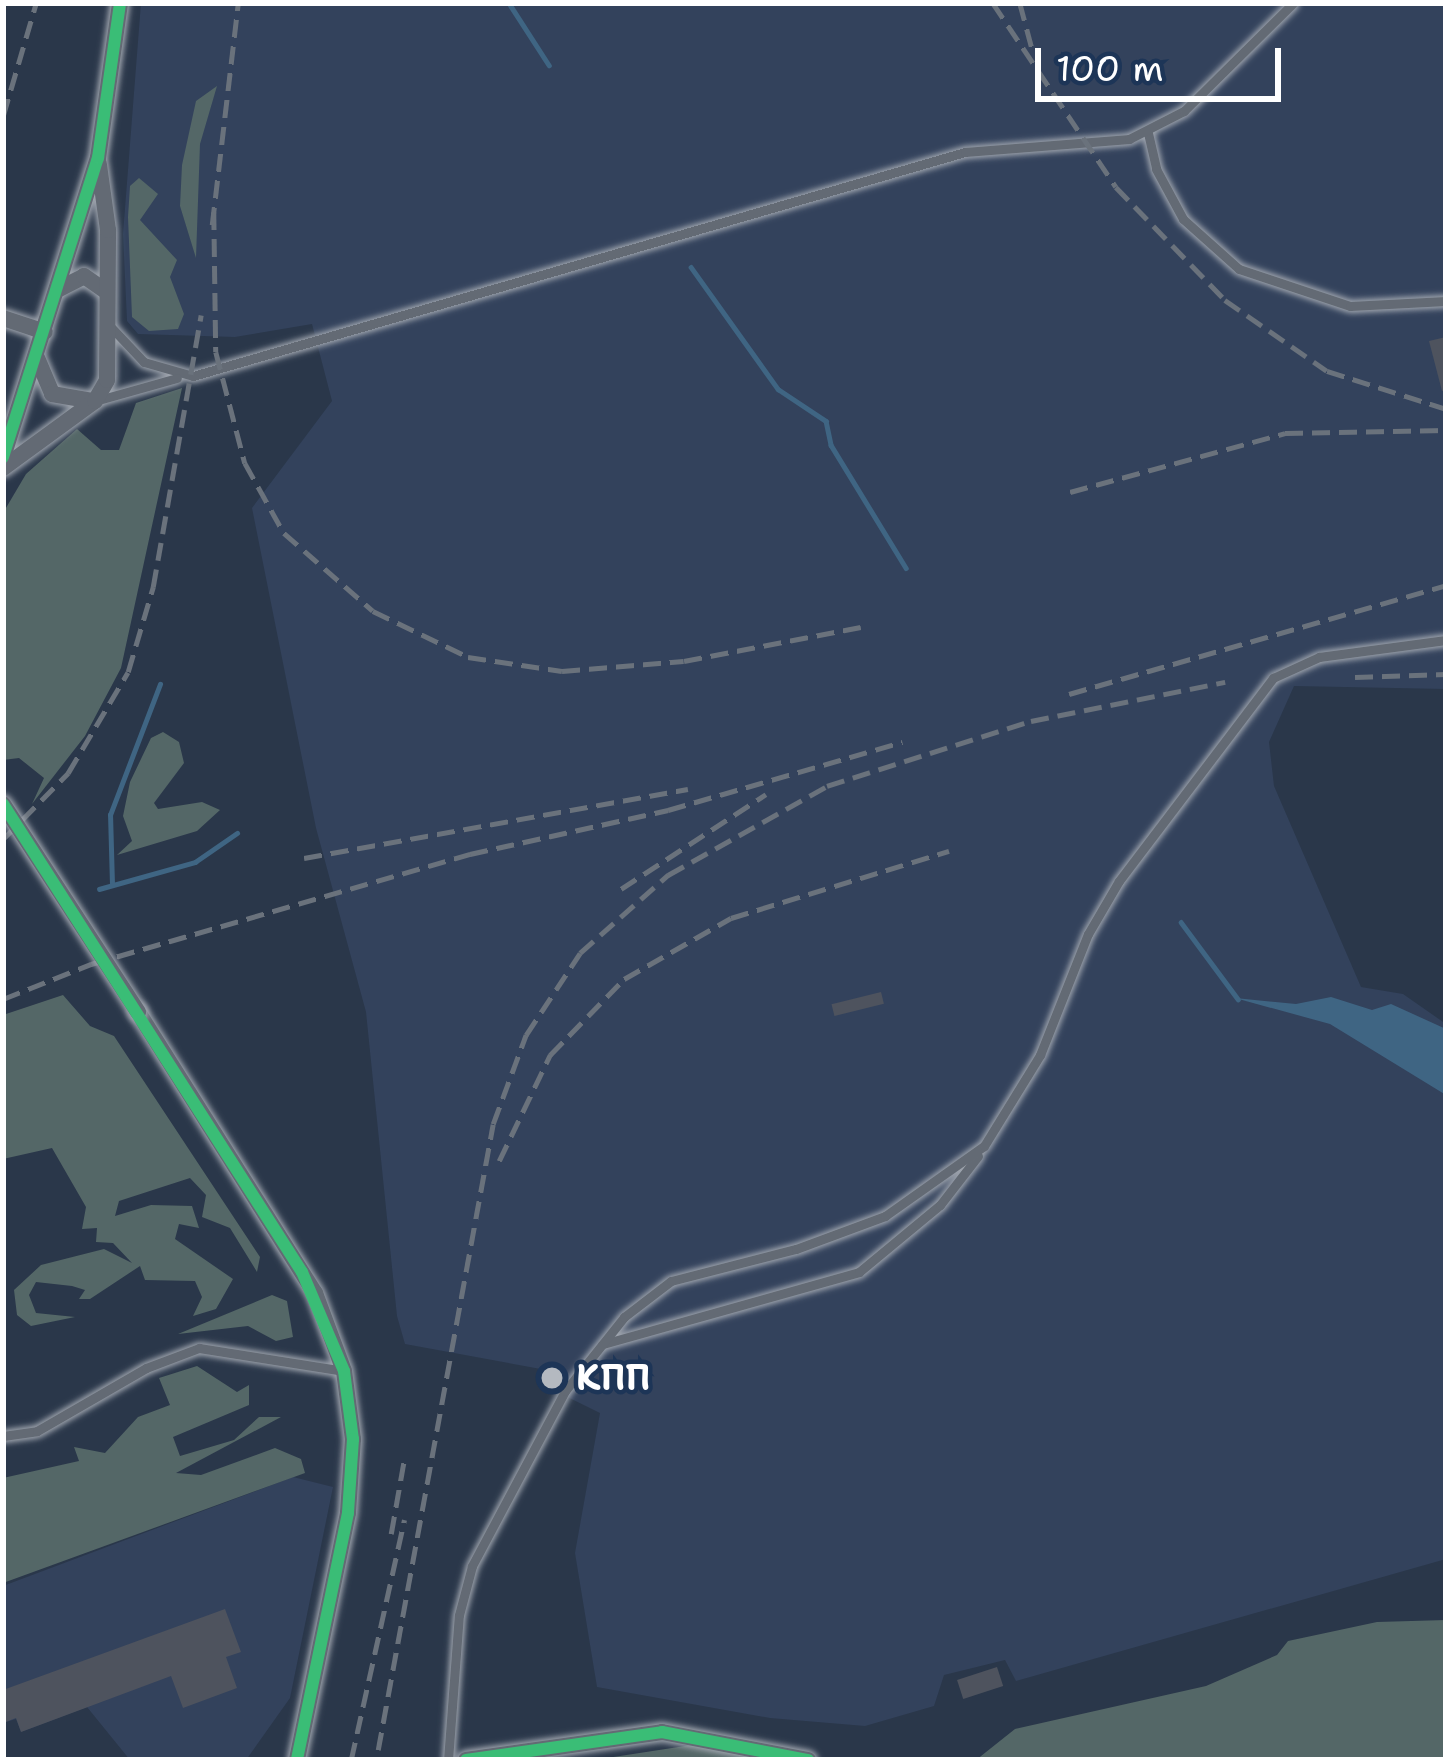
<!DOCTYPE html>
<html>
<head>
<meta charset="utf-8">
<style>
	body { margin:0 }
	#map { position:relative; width:1449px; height:1763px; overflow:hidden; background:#2a374a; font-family:"Shantell Sans",sans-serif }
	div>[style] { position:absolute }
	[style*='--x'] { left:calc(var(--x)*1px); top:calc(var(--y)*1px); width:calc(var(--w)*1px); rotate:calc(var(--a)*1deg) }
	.built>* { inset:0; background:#33425c }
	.green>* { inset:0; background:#546767 }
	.water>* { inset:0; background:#3f6583 }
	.stream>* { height:4.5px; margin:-2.25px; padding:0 2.25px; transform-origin:2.25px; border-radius:2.25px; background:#3f6583 }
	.building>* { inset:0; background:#4e535e; transform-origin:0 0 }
	.roads { filter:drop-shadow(0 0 3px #9fa5ae) drop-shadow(0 0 3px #9fa5ae) }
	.service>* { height:9px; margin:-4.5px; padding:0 4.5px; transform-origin:4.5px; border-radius:4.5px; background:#636a74 }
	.minor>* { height:16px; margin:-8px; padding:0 8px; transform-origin:8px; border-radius:8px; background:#636a74 }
	.rail>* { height:4.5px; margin-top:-2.25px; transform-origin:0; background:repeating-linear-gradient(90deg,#6a727c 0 18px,transparent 0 27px) }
	.bridges { filter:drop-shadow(0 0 3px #9fa5ae) drop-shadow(0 0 3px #9fa5ae) }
	.minor-bridge>* { height:16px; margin:-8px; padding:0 8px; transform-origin:8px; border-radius:8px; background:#636a74 }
	.cycleway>* { height:12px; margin:-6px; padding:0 6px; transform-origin:6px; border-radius:6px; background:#3abd76 }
	.dots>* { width:33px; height:33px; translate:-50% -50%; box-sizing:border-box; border:6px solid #1d3557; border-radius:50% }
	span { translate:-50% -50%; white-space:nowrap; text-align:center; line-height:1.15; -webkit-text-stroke:9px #1d3557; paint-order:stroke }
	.poi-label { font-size:36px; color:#fff; font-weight:700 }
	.left { translate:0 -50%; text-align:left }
	.frame { position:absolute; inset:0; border:6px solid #fff; pointer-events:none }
	.scale { position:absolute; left:1035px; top:48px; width:246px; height:54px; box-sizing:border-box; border:6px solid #fff; border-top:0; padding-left:15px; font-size:36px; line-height:42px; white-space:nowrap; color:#fff; -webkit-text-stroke:9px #1d3557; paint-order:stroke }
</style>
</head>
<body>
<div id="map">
	<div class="built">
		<div style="clip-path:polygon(141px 3px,1446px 3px,1446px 689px,1294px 686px,1269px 742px,1274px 786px,1361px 987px,1403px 994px,1446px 1024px,1446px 1559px,1016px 1681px,1005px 1660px,944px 1675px,934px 1706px,865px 1726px,770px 1718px,597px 1687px,575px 1553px,600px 1413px,539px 1383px,546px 1370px,405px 1344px,397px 1316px,366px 1012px,316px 828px,252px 508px,332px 401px,312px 324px,235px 337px,138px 334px,127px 321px,123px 234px)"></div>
		<div style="clip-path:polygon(293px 1477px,333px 1487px,290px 1698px,246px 1760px,130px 1760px,87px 1707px,21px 1732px,16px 1719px,3px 1723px,3px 1586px)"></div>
	</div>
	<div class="green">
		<div style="clip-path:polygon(217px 86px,200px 144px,196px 258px,180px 206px,182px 165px,196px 101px)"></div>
		<div style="clip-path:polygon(139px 178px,158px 194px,140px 220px,177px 260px,170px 277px,184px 314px,178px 329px,149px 331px,132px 317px,128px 217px,130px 186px)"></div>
		<div style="clip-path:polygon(182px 388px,121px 668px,85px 736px,32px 804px,44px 778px,19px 758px,3px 760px,3px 513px,26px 474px,77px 429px,101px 450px,119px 450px,136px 403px)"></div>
		<div style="clip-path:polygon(163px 732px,179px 742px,184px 763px,154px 803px,158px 809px,202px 802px,220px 810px,197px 831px,117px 855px,132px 841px,123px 816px,130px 782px,151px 738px)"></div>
		<div style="clip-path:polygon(63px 995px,90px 1026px,114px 1036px,260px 1257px,257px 1272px,230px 1228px,202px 1217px,206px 1195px,190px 1178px,119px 1201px,115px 1216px,151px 1205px,192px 1206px,199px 1228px,179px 1224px,175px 1239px,233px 1279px,216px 1309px,193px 1316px,202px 1297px,195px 1281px,145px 1280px,140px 1266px,90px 1299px,79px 1299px,85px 1290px,72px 1286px,36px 1282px,29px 1295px,36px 1313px,75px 1317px,31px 1326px,17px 1315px,14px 1290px,41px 1265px,104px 1249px,132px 1263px,113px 1243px,96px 1242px,97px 1228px,82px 1229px,86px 1207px,52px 1148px,3px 1159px,3px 1015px)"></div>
		<div style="clip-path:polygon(272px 1295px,287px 1301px,293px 1337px,276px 1341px,248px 1326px,178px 1334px)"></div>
		<div style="clip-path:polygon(197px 1366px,237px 1392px,249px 1385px,249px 1405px,173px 1437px,180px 1456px,234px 1440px,259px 1417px,281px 1417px,176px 1473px,201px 1475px,275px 1448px,301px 1459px,305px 1473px,3px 1583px,3px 1478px,79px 1461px,74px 1447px,105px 1453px,138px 1417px,170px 1405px,159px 1378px)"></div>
		<div style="clip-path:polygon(1446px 1620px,1446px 1760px,976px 1760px,1015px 1729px,1206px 1686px,1277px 1655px,1288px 1641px,1377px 1622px)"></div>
		<div style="clip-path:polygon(698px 1744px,766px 1760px,594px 1760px)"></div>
	</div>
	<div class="water">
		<div style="clip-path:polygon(1331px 997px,1372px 1010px,1391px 1004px,1446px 1029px,1446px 1095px,1330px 1024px,1235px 998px,1296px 1004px)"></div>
	</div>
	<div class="stream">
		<div style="--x:509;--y:3;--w:74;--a:57.2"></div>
		<div style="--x:691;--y:267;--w:150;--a:54.5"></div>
		<div style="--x:778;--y:389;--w:58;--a:33.7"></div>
		<div style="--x:826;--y:421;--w:25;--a:78"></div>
		<div style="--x:831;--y:445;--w:144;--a:58.6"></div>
		<div style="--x:112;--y:885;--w:70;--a:-91.6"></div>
		<div style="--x:110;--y:815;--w:140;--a:-69.1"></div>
		<div style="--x:99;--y:889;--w:100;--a:-15.7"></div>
		<div style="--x:195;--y:862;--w:51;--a:-34.6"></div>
		<div style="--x:1181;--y:922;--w:96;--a:53.5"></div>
	</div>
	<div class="building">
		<div style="clip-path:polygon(1446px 337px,1446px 390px,1442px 391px,1429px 341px)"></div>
		<div style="left:881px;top:992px;width:12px;height:51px;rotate:76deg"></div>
		<div style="clip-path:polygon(225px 1609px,241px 1652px,226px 1657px,237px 1688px,183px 1708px,171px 1676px,21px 1732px,16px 1718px,3px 1723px,3px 1690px)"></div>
		<div style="left:997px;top:1667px;width:20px;height:42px;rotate:72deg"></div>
	</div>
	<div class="roads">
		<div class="service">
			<div style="--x:1148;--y:133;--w:37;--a:77"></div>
			<div style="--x:1156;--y:169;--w:57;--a:61.6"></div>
			<div style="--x:1183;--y:219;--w:75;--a:41.8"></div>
			<div style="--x:1239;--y:269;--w:117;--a:18.4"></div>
			<div style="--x:1350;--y:306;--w:96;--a:-3"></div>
			<div style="--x:109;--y:325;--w:51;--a:46.6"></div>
			<div style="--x:144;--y:362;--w:51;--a:15.9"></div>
			<div style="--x:193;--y:376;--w:804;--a:-16.18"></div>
			<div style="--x:965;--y:152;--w:165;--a:-4.5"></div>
			<div style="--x:1129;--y:139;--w:62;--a:-27"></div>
			<div style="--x:1184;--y:111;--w:153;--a:-44.7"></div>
			<div style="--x:95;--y:401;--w:85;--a:-15.7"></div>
			<div style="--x:603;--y:1344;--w:266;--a:-15.7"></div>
			<div style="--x:859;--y:1272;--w:105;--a:-39.6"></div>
			<div style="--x:940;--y:1205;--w:62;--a:-52.2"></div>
			<div style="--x:3;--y:1436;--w:34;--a:-8"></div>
			<div style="--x:37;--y:1431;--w:126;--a:-30"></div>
			<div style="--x:146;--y:1368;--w:57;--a:-20.7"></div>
			<div style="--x:199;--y:1348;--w:147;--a:9"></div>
			<div style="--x:448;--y:1760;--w:145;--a:-85.7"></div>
			<div style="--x:459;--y:1615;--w:51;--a:-75.1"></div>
			<div style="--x:472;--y:1566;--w:198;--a:-62"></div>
			<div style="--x:565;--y:1391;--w:95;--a:-51.4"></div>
			<div style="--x:624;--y:1317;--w:59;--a:-37.5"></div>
			<div style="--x:671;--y:1281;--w:129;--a:-14.4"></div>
			<div style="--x:796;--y:1249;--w:95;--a:-20.3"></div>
			<div style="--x:885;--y:1216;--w:121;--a:-35.3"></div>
			<div style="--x:984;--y:1146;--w:107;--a:-58.4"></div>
			<div style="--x:1040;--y:1055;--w:130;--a:-68.4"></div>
			<div style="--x:1088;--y:934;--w:61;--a:-59.7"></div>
			<div style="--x:1119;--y:881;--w:255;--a:-52.8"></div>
			<div style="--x:1273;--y:678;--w:51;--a:-24.5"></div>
			<div style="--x:1319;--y:657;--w:128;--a:-7.6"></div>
		</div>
		<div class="minor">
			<div style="--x:59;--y:289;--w:28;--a:-27"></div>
			<div style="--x:84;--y:276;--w:28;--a:35"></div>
			<div style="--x:3;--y:318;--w:44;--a:18.4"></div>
			<div style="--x:37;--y:358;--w:39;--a:67"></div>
			<div style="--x:52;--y:394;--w:42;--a:9.7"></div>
			<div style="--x:3;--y:457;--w:314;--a:-72.4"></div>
			<div style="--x:98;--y:158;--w:157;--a:-81.9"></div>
			<div style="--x:3;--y:468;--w:114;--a:-36.1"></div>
			<div style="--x:95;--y:401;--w:24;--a:-60"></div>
			<div style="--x:107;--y:380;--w:150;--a:-89.6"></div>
			<div style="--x:108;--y:230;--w:66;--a:-97.9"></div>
			<div style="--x:138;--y:1012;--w:332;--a:57.8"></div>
			<div style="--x:315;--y:1293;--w:83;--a:69.6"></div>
			<div style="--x:344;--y:1371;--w:69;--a:82.5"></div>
			<div style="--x:353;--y:1439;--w:74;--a:93.9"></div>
			<div style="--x:348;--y:1513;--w:252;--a:101.7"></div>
			<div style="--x:466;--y:1760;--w:198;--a:-8.1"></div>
			<div style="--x:662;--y:1732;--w:149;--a:10.9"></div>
		</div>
	</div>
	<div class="rail">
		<div style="--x:993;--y:3;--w:221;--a:56.2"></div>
		<div style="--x:1116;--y:187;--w:157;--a:46"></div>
		<div style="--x:1225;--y:300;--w:124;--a:34.8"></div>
		<div style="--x:1327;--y:371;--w:125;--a:17.7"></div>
		<div style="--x:1020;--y:3;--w:51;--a:75.1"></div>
		<div style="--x:3;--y:116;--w:118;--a:-73.7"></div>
		<div style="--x:214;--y:212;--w:140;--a:89.2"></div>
		<div style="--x:216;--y:352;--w:115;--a:75.4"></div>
		<div style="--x:245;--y:463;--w:80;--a:60.9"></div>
		<div style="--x:284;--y:533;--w:118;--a:41.2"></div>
		<div style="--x:373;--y:611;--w:106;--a:25.8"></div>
		<div style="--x:468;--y:657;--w:95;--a:8.5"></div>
		<div style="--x:562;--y:671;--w:122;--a:-4.7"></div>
		<div style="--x:684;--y:661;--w:180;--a:-10.9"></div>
		<div style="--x:212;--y:225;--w:224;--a:-83.3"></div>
		<div style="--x:1070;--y:492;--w:223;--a:-15.3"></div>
		<div style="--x:1285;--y:433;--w:161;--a:-1.1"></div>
		<div style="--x:1355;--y:677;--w:91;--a:-1.9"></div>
		<div style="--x:1069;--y:694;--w:392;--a:-16.1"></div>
		<div style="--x:3;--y:839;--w:93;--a:-45.4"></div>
		<div style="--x:68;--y:773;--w:117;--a:-59.3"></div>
		<div style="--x:128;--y:672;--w:89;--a:-73.6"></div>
		<div style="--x:153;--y:587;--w:276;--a:-80"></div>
		<div style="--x:304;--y:858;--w:390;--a:-10.2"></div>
		<div style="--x:621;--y:889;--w:173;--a:-33.2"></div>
		<div style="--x:3;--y:999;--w:95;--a:-21.7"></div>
		<div style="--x:91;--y:964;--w:395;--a:-16.2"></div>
		<div style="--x:470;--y:854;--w:203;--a:-12.5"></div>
		<div style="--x:668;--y:810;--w:244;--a:-16.2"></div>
		<div style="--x:499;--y:1161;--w:118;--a:-64.3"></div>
		<div style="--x:550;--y:1055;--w:106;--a:-45.8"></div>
		<div style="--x:624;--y:979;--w:123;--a:-29.7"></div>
		<div style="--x:731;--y:918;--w:228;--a:-17.1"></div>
		<div style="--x:391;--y:1534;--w:75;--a:-80"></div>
		<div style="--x:378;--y:1750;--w:636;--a:-79.59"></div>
		<div style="--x:493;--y:1124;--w:95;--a:-69.7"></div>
		<div style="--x:526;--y:1035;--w:98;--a:-56.6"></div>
		<div style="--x:580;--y:953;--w:118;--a:-41.6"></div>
		<div style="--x:668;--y:875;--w:182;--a:-29.2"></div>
		<div style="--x:827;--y:786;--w:214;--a:-17.7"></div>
		<div style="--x:1031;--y:721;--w:198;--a:-11.4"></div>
		<div style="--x:351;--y:1760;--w:246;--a:-77.5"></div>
	</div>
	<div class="bridges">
		<div class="minor-bridge">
			<div style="--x:3;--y:804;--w:248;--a:57"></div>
		</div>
	</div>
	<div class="cycleway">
		<div style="--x:3;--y:457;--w:314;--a:-72.4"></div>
		<div style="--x:98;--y:158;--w:157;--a:-81.9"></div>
		<div style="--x:3;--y:804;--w:555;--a:57.43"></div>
		<div style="--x:302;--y:1272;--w:108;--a:67"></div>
		<div style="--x:344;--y:1371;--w:69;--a:82.5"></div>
		<div style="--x:353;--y:1439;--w:74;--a:93.9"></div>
		<div style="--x:348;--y:1513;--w:252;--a:101.7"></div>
		<div style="--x:466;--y:1760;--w:198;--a:-8.1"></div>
		<div style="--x:662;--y:1732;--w:149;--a:10.9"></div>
	</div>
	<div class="dots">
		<div style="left:552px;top:1378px;background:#b4b9c0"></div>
	</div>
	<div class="poi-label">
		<span class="left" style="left:576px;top:1378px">КПП</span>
	</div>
	<div class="frame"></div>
	<div class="scale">100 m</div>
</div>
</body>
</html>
